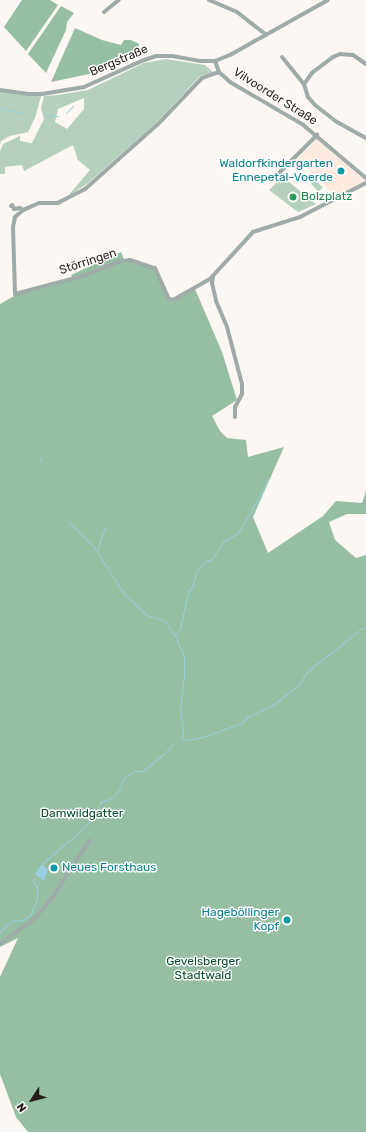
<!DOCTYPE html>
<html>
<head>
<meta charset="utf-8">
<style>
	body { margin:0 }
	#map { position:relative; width:366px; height:1132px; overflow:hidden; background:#fcf7f3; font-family:Rubik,sans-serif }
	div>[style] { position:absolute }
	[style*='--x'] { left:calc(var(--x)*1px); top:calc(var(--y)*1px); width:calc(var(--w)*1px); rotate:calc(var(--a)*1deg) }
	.built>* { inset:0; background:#feeade }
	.green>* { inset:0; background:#b5d1be; transform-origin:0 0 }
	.forest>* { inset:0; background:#95bea3 }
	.water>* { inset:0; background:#99cfdd }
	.stream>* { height:1px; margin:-0.5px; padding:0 0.5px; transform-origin:0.5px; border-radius:0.5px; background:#99cfdd }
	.minor>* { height:4px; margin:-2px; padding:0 2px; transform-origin:2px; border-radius:2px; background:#9eaba8 }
	.dots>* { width:11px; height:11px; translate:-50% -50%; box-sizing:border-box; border:2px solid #fff; border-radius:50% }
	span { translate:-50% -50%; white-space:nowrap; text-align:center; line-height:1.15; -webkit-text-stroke:3px #fff; paint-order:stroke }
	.street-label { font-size:12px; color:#261d18 }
	.culture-label { font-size:12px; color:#0d838f }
	.right { translate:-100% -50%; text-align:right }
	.left { translate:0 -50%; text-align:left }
	.leisure-label { font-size:12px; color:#27864d }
	.park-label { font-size:12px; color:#054f2c }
	.north { position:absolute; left:12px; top:1080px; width:40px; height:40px; -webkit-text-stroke:3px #fff; paint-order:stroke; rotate:234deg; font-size:11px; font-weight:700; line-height:16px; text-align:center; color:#261d18 }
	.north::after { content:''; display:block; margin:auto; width:14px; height:18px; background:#261d18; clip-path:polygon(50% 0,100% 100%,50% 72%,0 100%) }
</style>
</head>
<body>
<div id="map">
	<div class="built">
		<div style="clip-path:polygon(317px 139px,365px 181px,336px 197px,298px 159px)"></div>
	</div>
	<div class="green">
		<div style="clip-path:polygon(evenodd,166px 59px,205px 65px,213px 72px,200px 76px,156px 123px,88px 183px,68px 196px,90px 170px,78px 160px,73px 145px,24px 171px,22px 165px,5px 167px,5px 174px,0 174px,0 152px,3px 144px,20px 136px,20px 141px,32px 143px,44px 119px,41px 108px,44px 96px,58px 95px,88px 90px,144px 63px,166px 59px,84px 98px,84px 109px,67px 129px,55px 122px,58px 109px,84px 98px)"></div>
		<div style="clip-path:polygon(0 91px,42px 93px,35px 118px,28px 132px,10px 136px,1px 141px,0 145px)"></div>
		<div style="clip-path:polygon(283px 177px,316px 204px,298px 212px,269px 190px)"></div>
		<div style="left:314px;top:178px;width:13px;height:6px;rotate:48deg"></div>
	</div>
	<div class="forest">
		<div style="clip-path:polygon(22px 0,50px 0,58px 5px,26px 51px,4px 27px)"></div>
		<div style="clip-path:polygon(61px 6px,74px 13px,67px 22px,66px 30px,46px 73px,28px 54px)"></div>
		<div style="clip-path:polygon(75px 28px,102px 40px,121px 45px,124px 40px,131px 40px,139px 44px,138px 50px,94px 73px,51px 82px)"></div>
		<div style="clip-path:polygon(121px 252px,125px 261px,130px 260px,154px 268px,164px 289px,173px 301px,195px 289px,222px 352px,237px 400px,212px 416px,220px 431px,227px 438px,246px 440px,248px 457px,284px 447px,253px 517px,268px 553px,323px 516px,336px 501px,362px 503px,366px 491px,366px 514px,347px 514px,329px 522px,335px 540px,356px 558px,366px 555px,366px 1132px,28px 1132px,16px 1117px,0 1074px,0 977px,18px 938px,0 947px,0 304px,16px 295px,73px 278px,71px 275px)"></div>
	</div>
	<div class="water">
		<div style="clip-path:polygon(42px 864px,48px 870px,44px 881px,35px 874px)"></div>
	</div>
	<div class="stream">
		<div style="--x:0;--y:108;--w:24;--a:12"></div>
		<div style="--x:66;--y:113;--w:10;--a:-45"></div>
		<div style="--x:45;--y:115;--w:13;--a:4"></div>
		<div style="--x:40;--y:459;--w:3;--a:72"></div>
		<div style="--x:68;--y:521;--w:35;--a:45"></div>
		<div style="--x:93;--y:546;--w:59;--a:56.9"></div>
		<div style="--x:125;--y:595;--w:30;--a:42"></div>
		<div style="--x:147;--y:615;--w:19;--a:18"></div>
		<div style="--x:165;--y:621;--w:18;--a:56"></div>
		<div style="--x:175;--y:636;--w:9;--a:-54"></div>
		<div style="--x:180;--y:629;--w:40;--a:-78"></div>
		<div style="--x:188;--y:590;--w:4;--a:-27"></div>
		<div style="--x:192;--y:588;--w:18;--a:-74"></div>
		<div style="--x:197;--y:571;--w:13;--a:-51"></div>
		<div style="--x:205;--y:561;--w:6;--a:-9"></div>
		<div style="--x:211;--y:560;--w:23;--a:-56"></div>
		<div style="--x:224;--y:541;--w:16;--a:-30"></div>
		<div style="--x:238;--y:533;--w:51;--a:-59.4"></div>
		<div style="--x:264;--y:489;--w:12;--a:-66"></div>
		<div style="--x:98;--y:551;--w:11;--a:-80"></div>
		<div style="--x:100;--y:540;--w:15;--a:-67"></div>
		<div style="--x:176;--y:638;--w:20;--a:66"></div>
		<div style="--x:184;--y:656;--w:20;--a:90"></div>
		<div style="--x:184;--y:676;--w:34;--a:97"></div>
		<div style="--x:180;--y:710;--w:18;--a:81"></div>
		<div style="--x:183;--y:728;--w:10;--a:96"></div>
		<div style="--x:182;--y:738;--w:5;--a:22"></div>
		<div style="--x:187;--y:740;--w:16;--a:-11"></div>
		<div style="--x:203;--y:737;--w:33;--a:-20"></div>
		<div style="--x:234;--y:726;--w:9;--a:-21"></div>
		<div style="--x:242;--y:723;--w:8;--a:-50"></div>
		<div style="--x:247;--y:717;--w:29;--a:-25"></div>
		<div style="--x:273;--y:705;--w:33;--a:-38"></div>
		<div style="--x:299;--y:685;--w:15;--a:-58"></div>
		<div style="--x:307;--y:672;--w:75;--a:-38.5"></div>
		<div style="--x:35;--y:874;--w:12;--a:-55"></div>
		<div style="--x:42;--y:864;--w:54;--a:-40.5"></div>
		<div style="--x:83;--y:829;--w:16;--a:-50"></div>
		<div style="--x:93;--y:817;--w:17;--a:-62"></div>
		<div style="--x:101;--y:802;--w:12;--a:-20"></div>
		<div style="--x:112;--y:798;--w:13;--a:-48"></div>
		<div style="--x:121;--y:788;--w:8;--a:-83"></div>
		<div style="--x:122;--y:780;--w:3;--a:-45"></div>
		<div style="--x:124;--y:778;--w:13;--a:-32"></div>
		<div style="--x:135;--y:771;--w:8;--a:0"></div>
		<div style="--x:143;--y:771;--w:27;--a:-39"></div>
		<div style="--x:164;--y:754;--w:13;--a:-48"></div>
		<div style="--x:37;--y:887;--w:4;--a:-63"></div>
		<div style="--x:0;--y:932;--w:11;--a:-45"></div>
		<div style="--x:8;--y:924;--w:5;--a:-37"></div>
		<div style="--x:12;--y:921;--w:11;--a:-5"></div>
		<div style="--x:23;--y:920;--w:10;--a:-37"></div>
		<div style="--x:31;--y:914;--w:17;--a:-69"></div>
		<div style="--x:37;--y:898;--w:11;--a:-90"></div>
		<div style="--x:37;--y:887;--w:7;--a:-124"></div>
		<div style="--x:33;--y:881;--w:3;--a:-72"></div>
	</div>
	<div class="minor">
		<div style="--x:209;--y:0;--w:30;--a:23"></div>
		<div style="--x:237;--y:12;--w:37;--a:38"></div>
		<div style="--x:104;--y:12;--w:19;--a:-39"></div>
		<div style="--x:282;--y:57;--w:35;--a:51"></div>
		<div style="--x:215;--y:61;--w:12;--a:70"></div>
		<div style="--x:219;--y:72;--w:15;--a:42"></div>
		<div style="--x:230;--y:82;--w:83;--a:30.3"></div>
		<div style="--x:302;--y:124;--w:84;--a:40.2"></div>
		<div style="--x:366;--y:64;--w:16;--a:-145"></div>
		<div style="--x:353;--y:55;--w:13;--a:-176"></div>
		<div style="--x:340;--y:54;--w:8;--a:157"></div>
		<div style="--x:333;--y:57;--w:26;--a:143"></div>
		<div style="--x:312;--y:73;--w:14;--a:126"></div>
		<div style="--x:304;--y:84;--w:14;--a:73"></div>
		<div style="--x:308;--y:97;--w:11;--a:49"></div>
		<div style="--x:315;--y:105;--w:28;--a:38"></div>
		<div style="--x:337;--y:122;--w:33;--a:29"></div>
		<div style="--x:219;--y:72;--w:18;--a:161"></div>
		<div style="--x:202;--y:78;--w:64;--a:133.7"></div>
		<div style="--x:158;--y:124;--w:98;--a:138.3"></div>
		<div style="--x:85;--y:189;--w:30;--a:153"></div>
		<div style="--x:58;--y:203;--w:19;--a:180"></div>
		<div style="--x:39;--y:203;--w:17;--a:156"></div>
		<div style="--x:23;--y:210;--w:11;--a:139"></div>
		<div style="--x:15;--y:217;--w:10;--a:101"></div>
		<div style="--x:13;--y:227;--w:67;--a:88.3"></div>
		<div style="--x:15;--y:294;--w:73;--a:-15"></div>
		<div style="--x:86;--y:275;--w:35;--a:-22"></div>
		<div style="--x:119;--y:262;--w:11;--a:-10"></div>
		<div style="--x:130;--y:260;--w:26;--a:18"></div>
		<div style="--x:155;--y:268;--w:34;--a:66"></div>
		<div style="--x:169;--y:299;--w:4;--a:14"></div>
		<div style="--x:173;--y:300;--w:43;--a:-29.6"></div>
		<div style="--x:210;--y:279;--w:64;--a:-47.5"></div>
		<div style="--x:253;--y:232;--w:49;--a:-17.7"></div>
		<div style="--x:300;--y:217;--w:74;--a:-27.3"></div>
		<div style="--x:0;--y:90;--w:27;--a:8"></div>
		<div style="--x:27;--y:94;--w:15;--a:0"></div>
		<div style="--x:42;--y:94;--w:43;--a:-9.5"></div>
		<div style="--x:84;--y:87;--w:66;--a:-24.2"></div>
		<div style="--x:144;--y:60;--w:13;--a:-18"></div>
		<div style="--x:156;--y:56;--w:16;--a:0"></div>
		<div style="--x:172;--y:56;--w:28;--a:10"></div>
		<div style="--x:200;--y:61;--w:15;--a:0"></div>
		<div style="--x:215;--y:61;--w:16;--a:-22"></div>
		<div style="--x:230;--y:55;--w:112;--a:-29.3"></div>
		<div style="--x:272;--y:180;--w:64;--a:-45"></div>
		<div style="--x:11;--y:206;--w:1;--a:-45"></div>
		<div style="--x:12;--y:205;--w:4;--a:63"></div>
		<div style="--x:14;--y:209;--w:6;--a:-9"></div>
		<div style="--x:20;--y:208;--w:4;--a:34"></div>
		<div style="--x:213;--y:276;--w:7;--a:98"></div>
		<div style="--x:212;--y:283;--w:18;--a:77"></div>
		<div style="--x:216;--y:301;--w:28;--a:67"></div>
		<div style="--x:227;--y:327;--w:59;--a:75.3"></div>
		<div style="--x:242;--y:384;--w:10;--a:90"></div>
		<div style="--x:242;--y:394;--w:15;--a:118"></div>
		<div style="--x:235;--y:407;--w:10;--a:90"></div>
		<div style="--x:0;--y:944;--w:41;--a:-36"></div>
		<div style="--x:33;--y:920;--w:29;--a:-49"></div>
		<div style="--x:52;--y:898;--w:69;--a:-56.8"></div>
	</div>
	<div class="dots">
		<div style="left:341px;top:171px;background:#0f9aa8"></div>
		<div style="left:293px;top:197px;background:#2e9e5b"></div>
		<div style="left:54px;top:868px;background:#0f9aa8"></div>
		<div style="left:287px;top:920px;background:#0f9aa8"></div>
	</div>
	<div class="street-label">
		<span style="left:119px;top:61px;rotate:-23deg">Bergstraße</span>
		<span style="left:275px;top:97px;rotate:32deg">Vilvoorder Straße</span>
		<span style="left:88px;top:262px;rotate:-18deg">Störringen</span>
	</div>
	<div class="culture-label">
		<span class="right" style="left:333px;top:171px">Waldorfkindergarten<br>Ennepetal-Voerde</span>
		<span class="left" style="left:62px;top:868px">Neues Forsthaus</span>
		<span class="right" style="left:279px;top:920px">Hageböllinger<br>Kopf</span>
	</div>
	<div class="leisure-label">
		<span class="left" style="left:301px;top:197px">Bolzplatz</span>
	</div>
	<div class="park-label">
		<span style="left:82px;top:814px">Damwildgatter</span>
		<span style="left:203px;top:969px">Gevelsberger<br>Stadtwald</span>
	</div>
	<div class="north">N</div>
</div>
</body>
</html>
